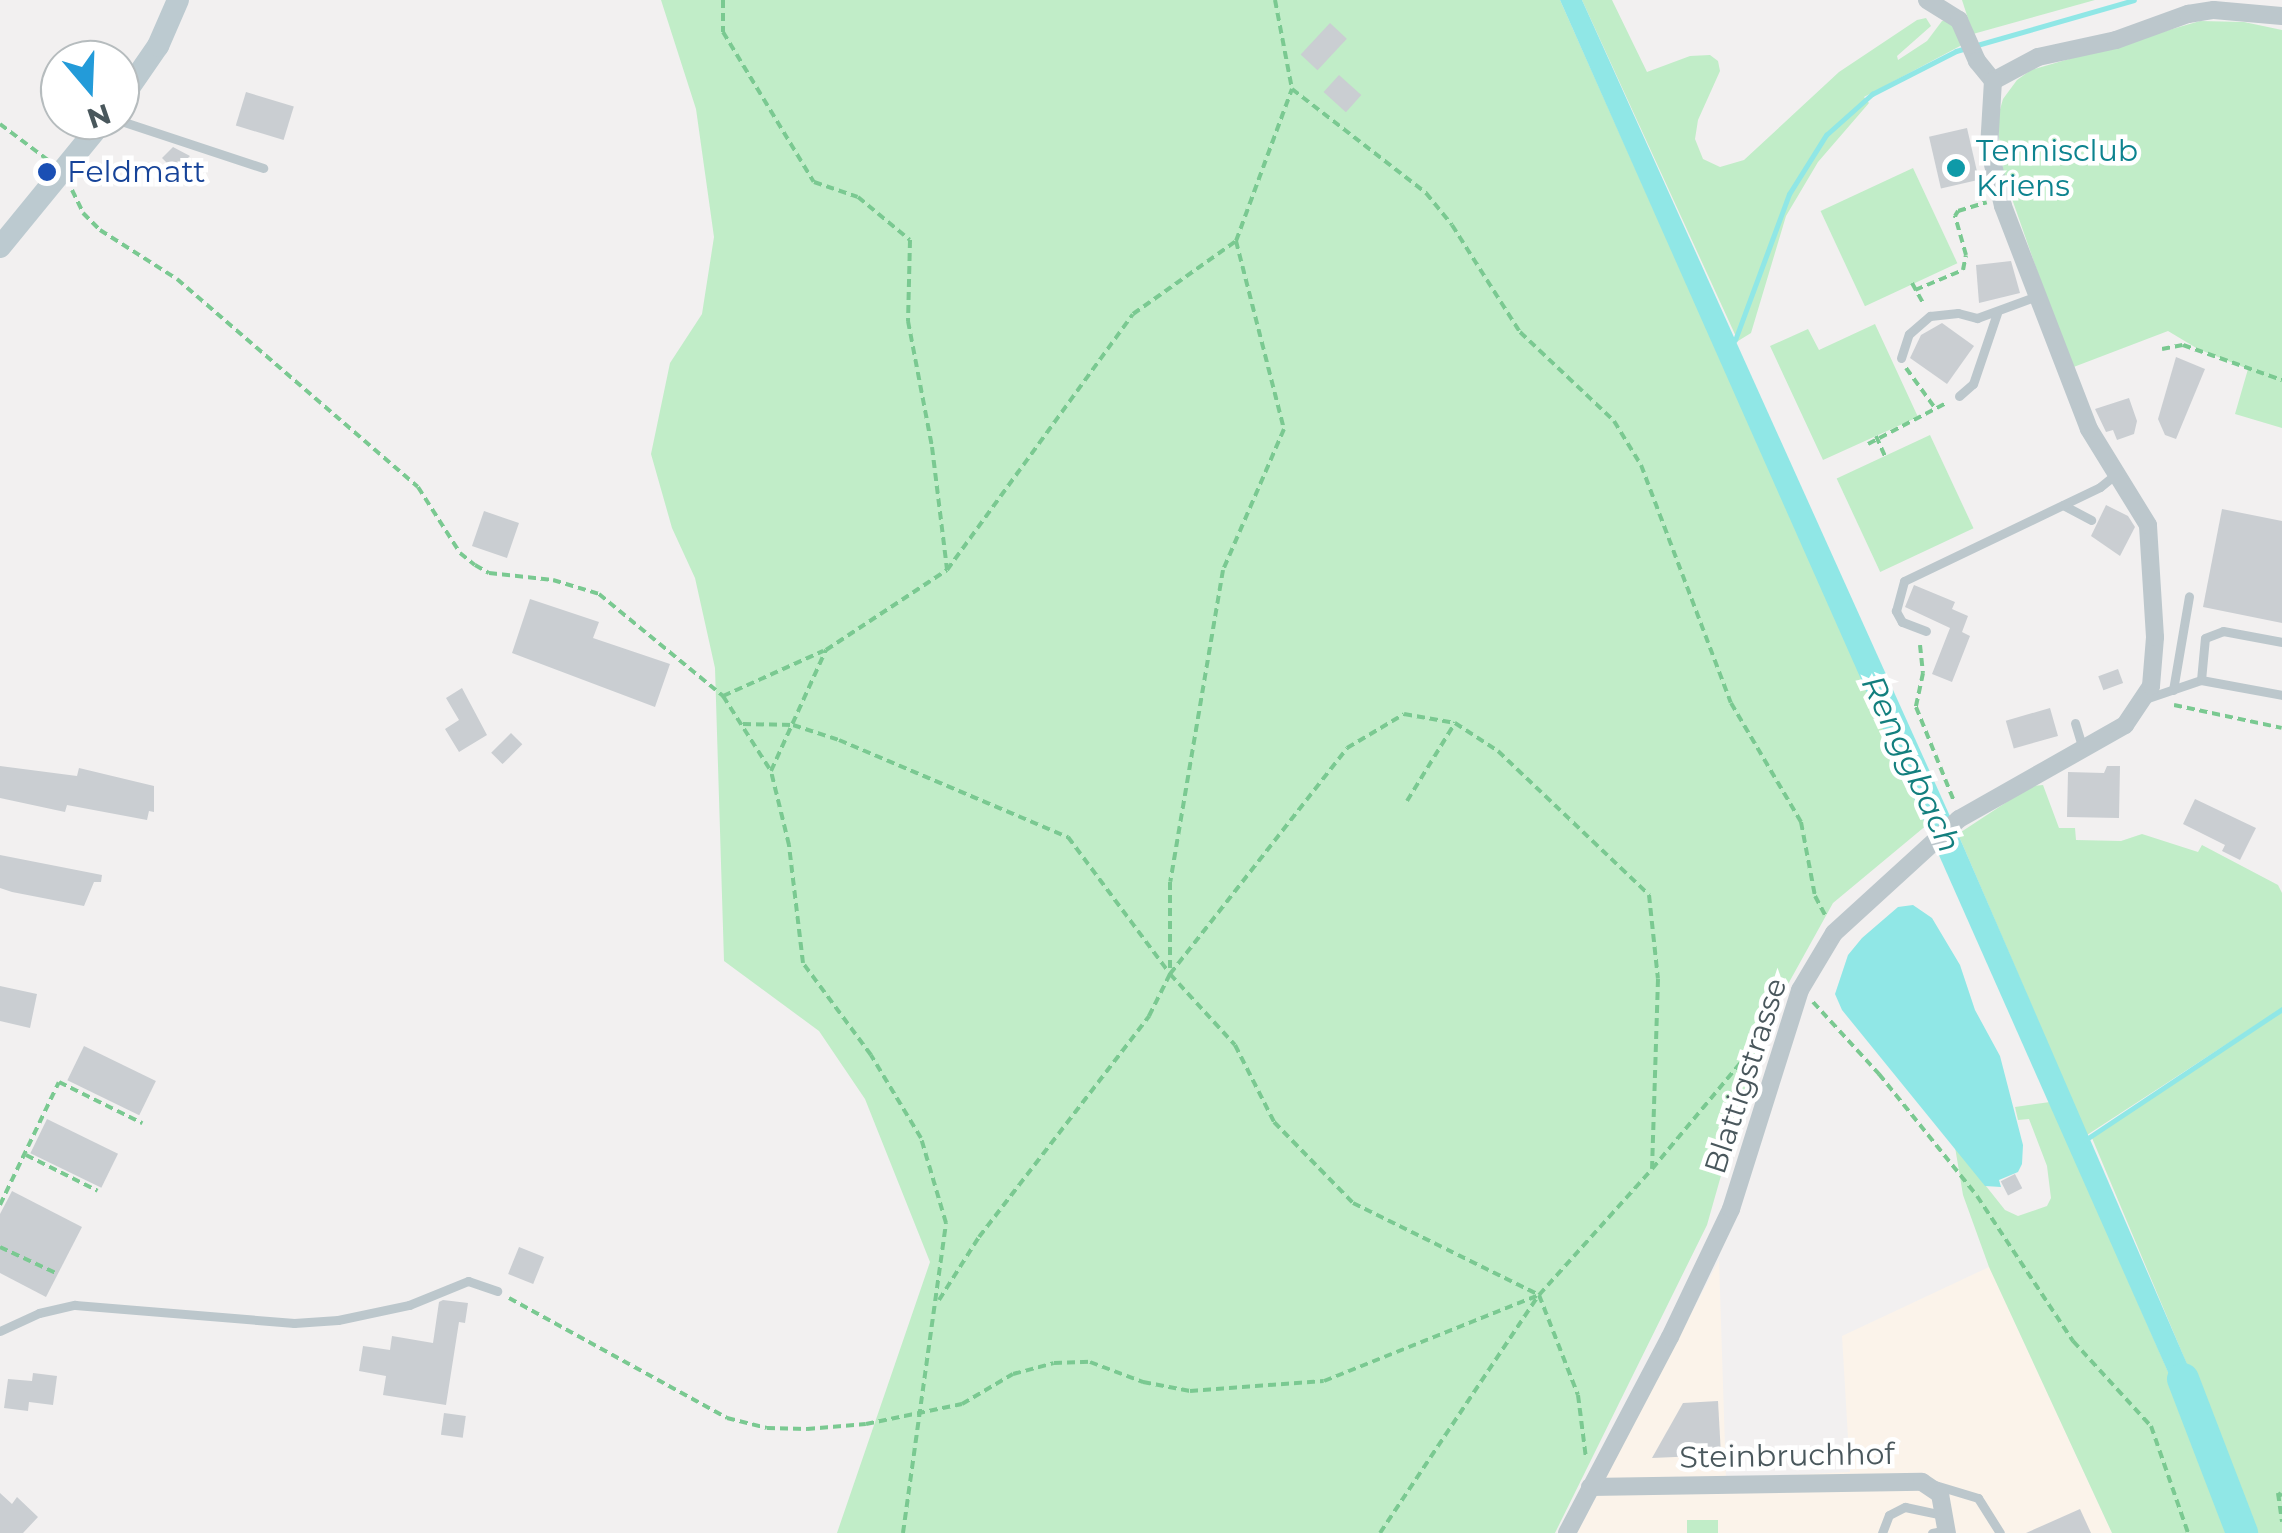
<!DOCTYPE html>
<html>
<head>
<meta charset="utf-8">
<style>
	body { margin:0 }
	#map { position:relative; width:2282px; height:1533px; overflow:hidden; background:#f2f0f0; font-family:Montserrat,sans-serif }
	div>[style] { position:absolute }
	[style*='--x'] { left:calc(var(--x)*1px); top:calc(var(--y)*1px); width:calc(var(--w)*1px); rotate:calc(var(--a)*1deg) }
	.commercial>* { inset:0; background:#fbf3ea }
	.green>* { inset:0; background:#c1edc8; transform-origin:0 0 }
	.water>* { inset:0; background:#90e7e6 }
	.stream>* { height:5px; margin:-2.5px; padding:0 2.5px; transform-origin:2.5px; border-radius:2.5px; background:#90e7e6 }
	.river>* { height:32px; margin:-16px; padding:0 16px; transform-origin:16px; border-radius:16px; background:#90e7e6 }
	.building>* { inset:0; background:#caced2; transform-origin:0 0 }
	.path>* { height:4px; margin-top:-2px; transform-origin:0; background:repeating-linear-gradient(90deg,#7ac991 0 8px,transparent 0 13px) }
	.lane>* { height:9px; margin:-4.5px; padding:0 4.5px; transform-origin:4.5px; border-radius:4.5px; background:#bcc7cc }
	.street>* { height:18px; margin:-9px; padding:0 9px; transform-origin:9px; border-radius:9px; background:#bcc7cc }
	.secondary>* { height:22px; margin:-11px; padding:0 11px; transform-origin:11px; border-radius:11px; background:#bccad0 }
	.dots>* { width:28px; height:28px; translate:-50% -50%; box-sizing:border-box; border:5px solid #fff; border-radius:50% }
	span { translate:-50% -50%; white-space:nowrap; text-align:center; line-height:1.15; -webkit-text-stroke:9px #fff; paint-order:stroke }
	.culture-label { font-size:30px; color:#0d838f }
	.left { translate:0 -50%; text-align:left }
	.transit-label { font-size:30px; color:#164399 }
	.street-label { font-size:30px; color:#49575c }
	.water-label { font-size:32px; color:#137f7e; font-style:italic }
	.north { position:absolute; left:40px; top:40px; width:100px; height:100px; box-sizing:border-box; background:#fff; border:2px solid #b6bcbe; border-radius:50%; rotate:161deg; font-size:28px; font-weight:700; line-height:40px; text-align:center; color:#49575c }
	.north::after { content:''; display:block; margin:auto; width:35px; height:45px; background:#239bd9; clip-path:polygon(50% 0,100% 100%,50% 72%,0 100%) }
</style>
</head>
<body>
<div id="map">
	<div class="commercial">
		<div style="clip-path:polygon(1719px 1260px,1726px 1478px,1850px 1472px,1842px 1336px,1989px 1267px,2112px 1533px,1562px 1533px,1582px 1524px)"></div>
	</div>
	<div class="green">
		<div style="clip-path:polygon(661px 0,1560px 0,1928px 824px,1833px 903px,1762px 1031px,1707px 1225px,1555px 1533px,837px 1533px,930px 1262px,865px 1099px,819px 1031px,724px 961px,715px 668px,695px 578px,672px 528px,651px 454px,670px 363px,702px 314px,714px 237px,696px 109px)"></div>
		<div style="clip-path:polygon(1582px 0,1612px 0,1647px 72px,1690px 56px,1710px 55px,1718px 61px,1720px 71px,1698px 120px,1695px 139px,1703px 159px,1720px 167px,1744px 160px,1839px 72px,1917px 20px,1926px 18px,1931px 26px,1897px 56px,1898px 60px,1927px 41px,1942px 21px,1948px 20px,1956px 28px,1962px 45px,1864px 97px,1869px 103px,1818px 162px,1786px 216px,1751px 333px,1738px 341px)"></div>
		<div style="clip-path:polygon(1962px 0,2095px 0,1973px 34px)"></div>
		<div style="clip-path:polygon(2200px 21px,2244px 22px,2282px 30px,2282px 428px,2235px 414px,2248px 369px,2198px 349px,2168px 331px,2071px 368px,2003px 173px,1997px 120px,2003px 99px,2017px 80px,2031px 70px)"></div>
		<div style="left:1913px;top:168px;width:105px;height:102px;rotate:65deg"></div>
		<div style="clip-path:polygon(1875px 324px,1918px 417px,1823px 460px,1770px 346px,1808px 329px,1819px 350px)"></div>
		<div style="left:1930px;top:435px;width:103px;height:103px;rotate:65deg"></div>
		<div style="clip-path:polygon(2043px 785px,2059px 828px,2075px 828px,2076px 840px,2121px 841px,2142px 834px,2198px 852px,2202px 845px,2278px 885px,2282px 893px,2282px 1008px,2087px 1135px,1958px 834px,2031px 786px)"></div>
		<div style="clip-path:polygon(2282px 1012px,2282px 1533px,2112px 1533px,1989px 1267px,1963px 1195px,1955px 1147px,2005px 1210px,2018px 1216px,2047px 1206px,2051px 1198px,2047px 1166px,2029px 1119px,2018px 1120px,2015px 1107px,2050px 1102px,2191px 1424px,2209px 1417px,2092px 1138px)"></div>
		<div style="left:1718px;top:1520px;width:13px;height:31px;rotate:90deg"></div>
	</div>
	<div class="water">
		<div style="clip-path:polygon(1560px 0,1582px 0,1958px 834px,2210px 1417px,2191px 1424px)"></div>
		<div style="clip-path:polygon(1913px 905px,1932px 918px,1960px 965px,1975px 1010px,2000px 1056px,2023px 1145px,2022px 1164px,2018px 1172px,1999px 1180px,2001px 1187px,1985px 1186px,1842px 1010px,1835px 994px,1848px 955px,1862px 938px,1898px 907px)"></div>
	</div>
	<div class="stream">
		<div style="--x:1735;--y:340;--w:156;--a:-69.7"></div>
		<div style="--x:1789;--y:194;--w:70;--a:-57.9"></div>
		<div style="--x:1826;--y:135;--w:62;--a:-41.7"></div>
		<div style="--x:1872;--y:94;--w:94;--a:-27.1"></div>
		<div style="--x:1956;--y:51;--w:185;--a:-16"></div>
		<div style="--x:2085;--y:1140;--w:237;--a:-33.6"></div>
	</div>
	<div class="river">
		<div style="--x:2183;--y:1379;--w:165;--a:69"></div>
	</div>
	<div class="building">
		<div style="left:1330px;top:23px;width:23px;height:43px;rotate:43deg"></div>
		<div style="left:1339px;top:75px;width:30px;height:23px;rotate:42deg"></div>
		<div style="left:246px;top:92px;width:50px;height:35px;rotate:17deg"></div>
		<div style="left:1967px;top:128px;width:53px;height:39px;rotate:77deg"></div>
		<div style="clip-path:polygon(173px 147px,190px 156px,175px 171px,162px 158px)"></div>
		<div style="clip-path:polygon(2011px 261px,2020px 293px,1979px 303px,1976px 265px)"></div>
		<div style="clip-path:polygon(1942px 323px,1974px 346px,1947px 384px,1910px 358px,1921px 335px)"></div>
		<div style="clip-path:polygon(2176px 357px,2205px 369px,2176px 439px,2165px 435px,2158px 419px)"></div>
		<div style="clip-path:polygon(2129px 398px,2137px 421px,2134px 434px,2117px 440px,2113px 430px,2106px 432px,2095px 409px)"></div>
		<div style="clip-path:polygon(2106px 505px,2128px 516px,2135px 527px,2120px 556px,2091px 536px)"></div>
		<div style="clip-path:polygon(2222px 509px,2282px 521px,2282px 623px,2203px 607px)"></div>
		<div style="left:484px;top:511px;width:37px;height:37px;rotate:19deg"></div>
		<div style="clip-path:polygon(1914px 585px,1955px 602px,1952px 609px,1968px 616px,1962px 632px,1970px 636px,1952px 682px,1932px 674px,1950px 628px,1905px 607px)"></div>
		<div style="clip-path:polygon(530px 599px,599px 622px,593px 638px,670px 664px,655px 707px,512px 653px)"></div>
		<div style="left:2118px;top:669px;width:15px;height:21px;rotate:70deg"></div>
		<div style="clip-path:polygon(462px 688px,487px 735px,459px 752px,445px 729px,459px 720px,446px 698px)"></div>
		<div style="left:2050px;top:708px;width:29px;height:46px;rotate:74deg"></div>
		<div style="left:511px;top:733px;width:16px;height:28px;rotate:45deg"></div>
		<div style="clip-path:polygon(0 766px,77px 776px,79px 768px,154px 786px,154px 812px,149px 811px,147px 820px,67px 805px,65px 812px,0 798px)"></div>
		<div style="clip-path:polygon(2107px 766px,2120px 766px,2119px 818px,2067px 817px,2068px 772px,2104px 773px)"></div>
		<div style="clip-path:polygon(2195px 799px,2256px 828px,2240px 860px,2222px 851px,2225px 845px,2183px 824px)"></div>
		<div style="clip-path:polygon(0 855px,102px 875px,101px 882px,94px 882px,84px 906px,12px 892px,0 888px)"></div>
		<div style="clip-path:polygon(0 986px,37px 994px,30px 1028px,0 1021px)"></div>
		<div style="left:84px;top:1046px;width:80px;height:38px;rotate:26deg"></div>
		<div style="left:47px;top:1119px;width:79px;height:38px;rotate:26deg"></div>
		<div style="left:2015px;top:1174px;width:16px;height:16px;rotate:63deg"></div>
		<div style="clip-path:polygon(12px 1191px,82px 1227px,46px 1297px,0 1273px,0 1214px)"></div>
		<div style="left:519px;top:1247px;width:27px;height:29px;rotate:22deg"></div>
		<div style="clip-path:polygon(443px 1300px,468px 1303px,465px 1323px,459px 1322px,446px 1405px,383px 1395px,386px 1376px,359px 1371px,363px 1346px,390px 1350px,392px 1336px,433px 1343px,439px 1302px)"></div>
		<div style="clip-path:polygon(33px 1373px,57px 1376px,53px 1405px,29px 1402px,28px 1411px,4px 1408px,8px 1379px,32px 1381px)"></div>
		<div style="clip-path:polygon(1718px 1401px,1721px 1455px,1652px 1458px,1683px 1403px)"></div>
		<div style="left:444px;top:1413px;width:22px;height:22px;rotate:8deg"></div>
		<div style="clip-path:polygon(0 1493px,12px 1504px,17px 1497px,38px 1517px,23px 1533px,0 1533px)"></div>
		<div style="clip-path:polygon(2080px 1509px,2091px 1533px,2026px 1533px)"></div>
	</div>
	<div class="path">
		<div style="--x:723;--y:0;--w:32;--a:90"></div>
		<div style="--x:723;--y:32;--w:175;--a:58.8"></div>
		<div style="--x:814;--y:182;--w:46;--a:18.8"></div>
		<div style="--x:858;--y:197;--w:67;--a:39.6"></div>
		<div style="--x:910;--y:240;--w:81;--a:91.4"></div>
		<div style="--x:908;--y:321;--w:128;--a:79.2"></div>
		<div style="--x:932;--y:447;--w:124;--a:83"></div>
		<div style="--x:1275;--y:0;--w:91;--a:79.2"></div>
		<div style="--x:1292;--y:89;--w:170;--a:37.8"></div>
		<div style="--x:1426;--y:193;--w:41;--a:50.9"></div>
		<div style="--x:1452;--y:225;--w:127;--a:57.6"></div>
		<div style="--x:1520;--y:332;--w:129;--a:43.4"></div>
		<div style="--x:1614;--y:421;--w:52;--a:58.5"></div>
		<div style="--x:1641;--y:465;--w:254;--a:69.3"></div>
		<div style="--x:1731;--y:703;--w:138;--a:59.5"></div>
		<div style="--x:1801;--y:822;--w:75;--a:79.3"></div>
		<div style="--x:1815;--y:896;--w:24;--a:62"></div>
		<div style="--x:0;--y:124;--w:60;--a:36.9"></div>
		<div style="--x:72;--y:190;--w:25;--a:64"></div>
		<div style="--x:83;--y:213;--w:24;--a:45"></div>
		<div style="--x:100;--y:230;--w:91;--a:32.5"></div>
		<div style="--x:177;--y:279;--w:318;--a:40.8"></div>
		<div style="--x:418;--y:487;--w:78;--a:57.5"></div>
		<div style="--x:460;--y:553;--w:19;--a:39"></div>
		<div style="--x:475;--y:565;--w:16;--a:30"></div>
		<div style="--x:489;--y:573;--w:64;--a:6.2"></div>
		<div style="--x:553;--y:580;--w:48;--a:16.9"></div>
		<div style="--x:599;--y:594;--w:161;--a:39.4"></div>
		<div style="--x:723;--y:696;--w:89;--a:57.4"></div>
		<div style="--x:1236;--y:241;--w:194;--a:75.7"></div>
		<div style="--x:1284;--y:429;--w:154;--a:113.4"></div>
		<div style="--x:1223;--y:570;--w:316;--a:99.6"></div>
		<div style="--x:1170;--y:882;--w:92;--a:90"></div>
		<div style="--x:1170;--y:974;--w:287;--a:-51.9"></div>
		<div style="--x:1347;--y:748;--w:66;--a:-30.8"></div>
		<div style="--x:1404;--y:714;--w:52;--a:10"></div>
		<div style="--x:1455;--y:723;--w:51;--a:33.1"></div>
		<div style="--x:1498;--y:751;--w:209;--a:43.6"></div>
		<div style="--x:1649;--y:895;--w:84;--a:83.9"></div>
		<div style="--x:1658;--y:979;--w:190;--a:91.8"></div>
		<div style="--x:1912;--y:283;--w:25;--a:61"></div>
		<div style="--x:1915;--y:290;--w:52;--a:-22.6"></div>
		<div style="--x:1963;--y:270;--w:15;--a:-79"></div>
		<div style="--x:1966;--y:255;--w:41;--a:-105.8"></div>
		<div style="--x:1955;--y:216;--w:6;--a:-59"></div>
		<div style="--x:1958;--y:211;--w:30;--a:-17"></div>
		<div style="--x:2162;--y:349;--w:21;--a:-11"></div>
		<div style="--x:2183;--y:345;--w:105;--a:19.5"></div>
		<div style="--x:1906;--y:368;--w:49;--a:54.1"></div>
		<div style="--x:1876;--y:436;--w:22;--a:66"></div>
		<div style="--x:1868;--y:444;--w:90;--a:-27.7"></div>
		<div style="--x:1920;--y:645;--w:28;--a:84"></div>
		<div style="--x:1923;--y:673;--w:35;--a:102"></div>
		<div style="--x:1916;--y:707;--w:101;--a:68"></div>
		<div style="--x:723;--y:696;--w:110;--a:-24.2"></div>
		<div style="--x:2174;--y:705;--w:110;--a:12"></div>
		<div style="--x:743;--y:724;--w:50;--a:1.1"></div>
		<div style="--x:793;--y:725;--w:48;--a:18.1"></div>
		<div style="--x:839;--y:740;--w:249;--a:23"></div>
		<div style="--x:1068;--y:837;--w:171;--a:53.3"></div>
		<div style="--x:1170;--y:974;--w:96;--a:47.5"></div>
		<div style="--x:1235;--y:1045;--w:86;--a:63.1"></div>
		<div style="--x:1274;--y:1122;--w:113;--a:45.7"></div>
		<div style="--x:1353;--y:1203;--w:208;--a:26.3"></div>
		<div style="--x:1539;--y:1295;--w:107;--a:68.7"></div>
		<div style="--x:1578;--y:1395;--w:64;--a:82.8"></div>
		<div style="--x:1407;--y:801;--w:92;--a:-58.4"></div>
		<div style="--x:1813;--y:1002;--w:98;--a:47.5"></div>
		<div style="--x:1879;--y:1074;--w:156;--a:51.2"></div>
		<div style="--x:1977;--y:1196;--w:174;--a:56.5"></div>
		<div style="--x:2073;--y:1341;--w:115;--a:47.5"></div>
		<div style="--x:2151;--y:1426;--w:113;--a:70.9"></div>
		<div style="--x:26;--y:1155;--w:80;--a:26.6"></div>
		<div style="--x:0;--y:1205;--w:136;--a:-64.4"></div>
		<div style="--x:59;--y:1082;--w:93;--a:26.3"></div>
		<div style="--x:0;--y:1247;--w:64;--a:25"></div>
		<div style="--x:509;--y:1298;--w:249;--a:28.8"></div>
		<div style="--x:727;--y:1418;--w:41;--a:14"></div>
		<div style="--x:767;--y:1428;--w:40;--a:1.4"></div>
		<div style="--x:807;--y:1429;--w:59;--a:-4.8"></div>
		<div style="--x:866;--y:1424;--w:98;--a:-11.8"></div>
		<div style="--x:962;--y:1404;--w:59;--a:-30.5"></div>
		<div style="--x:1013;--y:1374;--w:42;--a:-15"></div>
		<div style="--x:1054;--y:1363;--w:36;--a:-2"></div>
		<div style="--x:1090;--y:1362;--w:57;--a:20.7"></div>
		<div style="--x:1143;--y:1382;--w:48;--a:10.8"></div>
		<div style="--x:1190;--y:1391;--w:134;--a:-4.3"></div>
		<div style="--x:1324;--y:1381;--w:232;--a:-21.8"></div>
		<div style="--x:939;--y:1300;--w:75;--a:-57.6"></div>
		<div style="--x:979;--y:1237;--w:279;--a:-52.4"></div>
		<div style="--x:1149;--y:1016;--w:47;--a:-63.4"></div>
		<div style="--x:2282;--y:1496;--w:5;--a:-143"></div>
		<div style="--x:2278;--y:1493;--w:29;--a:82"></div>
		<div style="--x:903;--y:1533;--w:313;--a:-82.1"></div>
		<div style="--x:946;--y:1223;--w:89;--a:-106.4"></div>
		<div style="--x:921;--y:1138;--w:97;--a:-121.1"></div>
		<div style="--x:871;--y:1055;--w:114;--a:-126.5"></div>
		<div style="--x:803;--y:963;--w:119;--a:-96.8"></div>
		<div style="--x:789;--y:845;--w:76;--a:-103.7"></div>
		<div style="--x:771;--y:771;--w:133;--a:-65.6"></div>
		<div style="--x:826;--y:650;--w:145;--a:-33.5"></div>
		<div style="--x:947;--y:570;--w:316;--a:-54"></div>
		<div style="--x:1133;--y:314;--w:126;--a:-35.3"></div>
		<div style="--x:1236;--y:241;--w:162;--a:-69.8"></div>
		<div style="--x:1380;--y:1533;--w:286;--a:-56.3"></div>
		<div style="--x:1539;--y:1295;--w:169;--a:-48.1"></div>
		<div style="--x:1652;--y:1169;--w:180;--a:-50.2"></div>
	</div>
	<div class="lane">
		<div style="--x:118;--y:120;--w:153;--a:18.3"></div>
		<div style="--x:1901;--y:358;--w:25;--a:-72"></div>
		<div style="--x:1909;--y:334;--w:28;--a:-41"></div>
		<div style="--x:1930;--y:316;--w:28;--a:-6"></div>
		<div style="--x:1958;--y:313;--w:20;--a:15"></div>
		<div style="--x:1977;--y:318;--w:64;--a:-20.1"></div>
		<div style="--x:1959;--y:396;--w:18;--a:-41"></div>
		<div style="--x:1973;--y:384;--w:75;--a:-71.3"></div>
		<div style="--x:2063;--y:505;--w:32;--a:28"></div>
		<div style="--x:1926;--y:631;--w:26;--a:-159"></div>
		<div style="--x:1902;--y:622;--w:13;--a:-119"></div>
		<div style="--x:1896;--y:611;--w:31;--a:-75"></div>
		<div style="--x:1904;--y:581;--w:217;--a:-25.6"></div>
		<div style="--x:2100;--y:487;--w:19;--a:-39"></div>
		<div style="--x:2201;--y:680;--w:42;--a:-84.6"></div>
		<div style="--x:2205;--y:638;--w:19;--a:-21"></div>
		<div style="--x:2223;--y:631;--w:60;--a:10.6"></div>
		<div style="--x:2173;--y:690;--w:95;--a:-80.3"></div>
		<div style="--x:2145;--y:699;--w:59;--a:-18.7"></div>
		<div style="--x:2201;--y:680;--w:82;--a:10.5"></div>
		<div style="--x:2075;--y:723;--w:27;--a:73"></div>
		<div style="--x:0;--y:1331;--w:43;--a:-24.8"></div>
		<div style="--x:39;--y:1313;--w:37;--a:-13"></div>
		<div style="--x:75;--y:1305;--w:220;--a:4.7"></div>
		<div style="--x:294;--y:1323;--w:44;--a:-3.9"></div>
		<div style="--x:338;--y:1320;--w:73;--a:-11.9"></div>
		<div style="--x:409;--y:1305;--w:64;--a:-22.1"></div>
		<div style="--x:468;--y:1281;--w:31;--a:19"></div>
		<div style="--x:1935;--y:1485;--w:45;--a:16.8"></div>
		<div style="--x:1978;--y:1498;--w:41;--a:57.8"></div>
		<div style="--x:1882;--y:1533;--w:19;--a:-69"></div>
		<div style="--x:1889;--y:1515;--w:18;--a:-27"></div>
		<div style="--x:1905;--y:1507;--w:38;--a:12"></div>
		<div style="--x:1932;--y:1533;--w:15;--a:-11"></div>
	</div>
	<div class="street">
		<div style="--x:1927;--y:0;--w:38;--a:32"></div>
		<div style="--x:1959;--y:20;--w:45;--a:66.3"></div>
		<div style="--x:1977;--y:61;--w:26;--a:51"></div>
		<div style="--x:1993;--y:81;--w:51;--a:-28.1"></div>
		<div style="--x:2038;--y:57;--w:80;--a:-12.3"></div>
		<div style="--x:2116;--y:40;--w:77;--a:-19.9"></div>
		<div style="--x:2188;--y:14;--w:26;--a:-9"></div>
		<div style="--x:2214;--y:10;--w:68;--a:5"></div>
		<div style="--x:1590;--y:1487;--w:332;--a:-0.9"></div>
		<div style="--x:1922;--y:1482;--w:22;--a:34"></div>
		<div style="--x:1940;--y:1494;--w:40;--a:80"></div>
		<div style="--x:1567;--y:1533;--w:221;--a:-62.3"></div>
		<div style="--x:1670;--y:1337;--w:142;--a:-64.5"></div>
		<div style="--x:1731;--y:1209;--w:230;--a:-72.5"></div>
		<div style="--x:1800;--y:990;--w:66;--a:-59.2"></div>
		<div style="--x:1834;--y:933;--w:169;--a:-42.4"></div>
		<div style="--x:1959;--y:819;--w:191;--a:-29.5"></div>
		<div style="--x:2125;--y:725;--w:47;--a:-56.3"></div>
		<div style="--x:2151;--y:686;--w:49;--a:-85.3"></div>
		<div style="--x:2155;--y:637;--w:112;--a:-93.6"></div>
		<div style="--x:2148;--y:525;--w:113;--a:-121.6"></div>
		<div style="--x:2089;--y:429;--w:239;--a:-111.1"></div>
		<div style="--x:2003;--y:206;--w:60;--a:-103.6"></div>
		<div style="--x:1989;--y:148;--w:67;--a:-86.6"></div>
	</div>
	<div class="secondary">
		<div style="--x:120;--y:101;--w:67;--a:-55.4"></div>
		<div style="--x:158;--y:46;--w:50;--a:-66.5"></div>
		<div style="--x:0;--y:247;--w:164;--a:-50.7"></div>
	</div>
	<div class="dots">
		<div style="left:1956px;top:168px;background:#0f9aa8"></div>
		<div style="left:47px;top:172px;background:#1a4fb4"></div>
	</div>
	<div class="culture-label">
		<span class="left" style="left:1976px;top:168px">Tennisclub<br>Kriens</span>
	</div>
	<div class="transit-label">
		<span class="left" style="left:67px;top:172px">Feldmatt</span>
	</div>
	<div class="street-label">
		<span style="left:1746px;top:1076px;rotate:-72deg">Blattigstrasse</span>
		<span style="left:1787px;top:1456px;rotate:-1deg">Steinbruchhof</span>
	</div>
	<div class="water-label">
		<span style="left:1911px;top:764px;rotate:65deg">Renggbach</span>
	</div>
	<div class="north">N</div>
</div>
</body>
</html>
